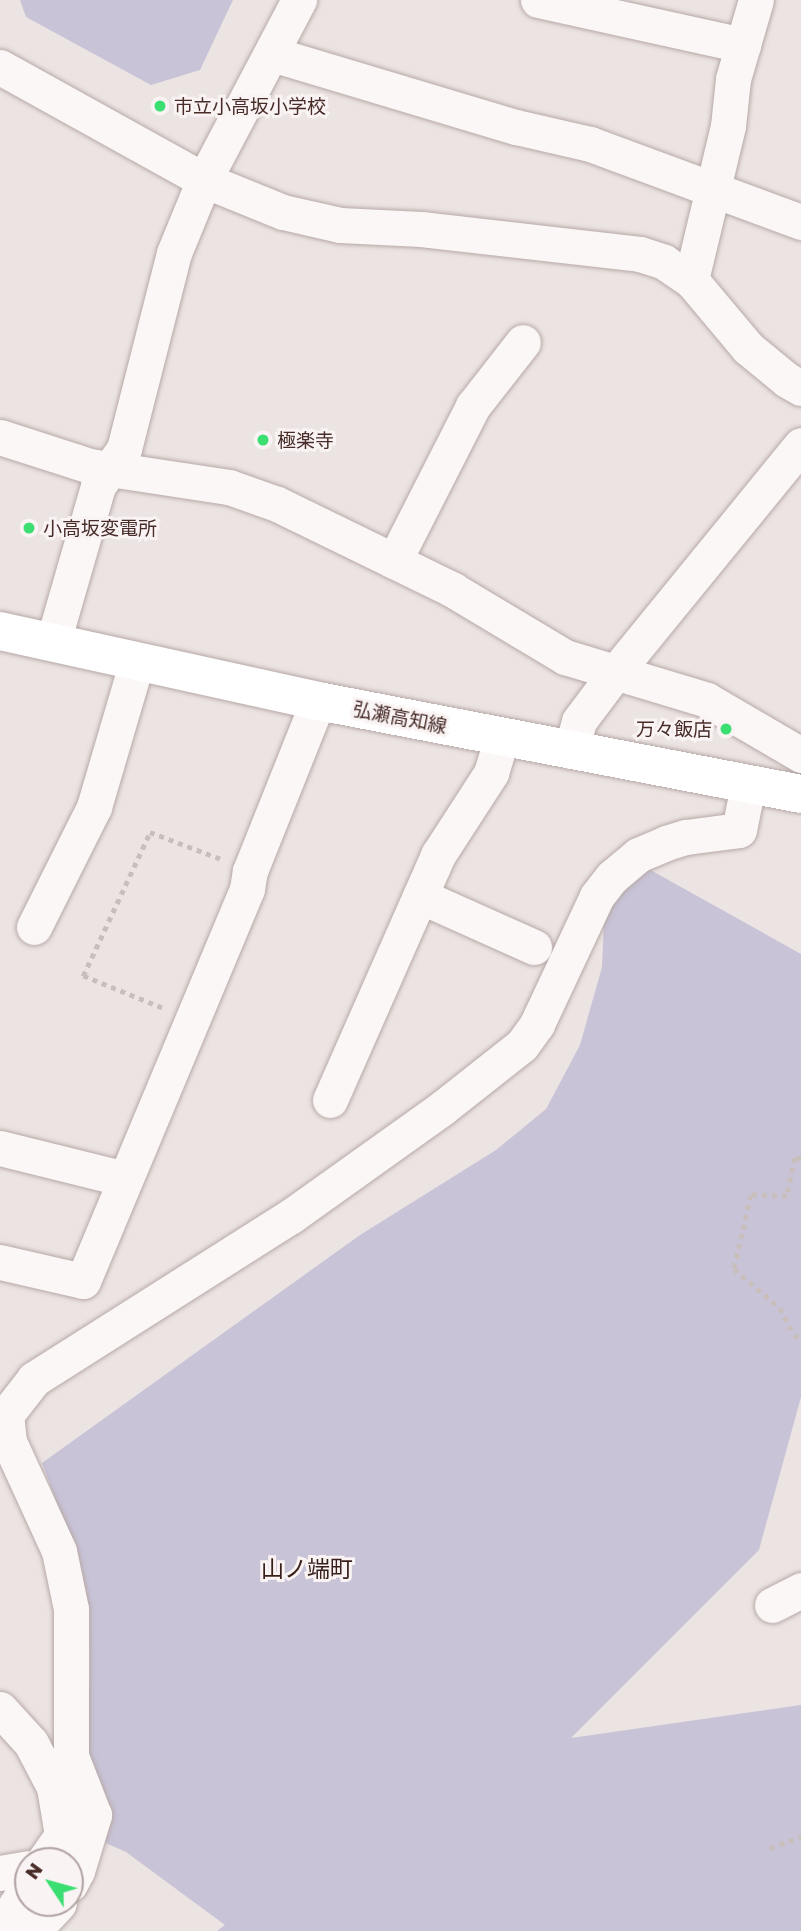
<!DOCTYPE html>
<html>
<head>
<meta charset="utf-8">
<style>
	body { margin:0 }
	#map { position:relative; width:801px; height:1931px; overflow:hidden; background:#ece4e3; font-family:"Golos Text","Noto Sans JP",sans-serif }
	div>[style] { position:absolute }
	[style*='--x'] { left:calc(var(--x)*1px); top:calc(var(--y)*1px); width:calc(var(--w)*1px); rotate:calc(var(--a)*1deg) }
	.green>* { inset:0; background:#c8c3d7 }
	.path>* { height:4.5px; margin-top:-2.25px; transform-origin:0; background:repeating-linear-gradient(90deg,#c8bebc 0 5px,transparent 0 10px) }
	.roads { filter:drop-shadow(0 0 2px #b7a9a7) drop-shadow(0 0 2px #b7a9a7) }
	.street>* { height:35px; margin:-17.5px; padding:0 17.5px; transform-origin:17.5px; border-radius:17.5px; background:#faf7f6 }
	.secondary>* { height:38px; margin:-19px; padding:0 19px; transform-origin:19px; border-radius:19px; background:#fff }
	.dots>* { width:19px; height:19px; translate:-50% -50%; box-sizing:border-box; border:4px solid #f9f3f3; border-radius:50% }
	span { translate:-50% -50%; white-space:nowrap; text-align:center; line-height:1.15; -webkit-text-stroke:6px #f9f3f3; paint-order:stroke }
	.poi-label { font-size:19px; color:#472c28 }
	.left { translate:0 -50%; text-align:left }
	.right { translate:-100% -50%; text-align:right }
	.street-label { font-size:19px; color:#472c28 }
	.quarter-label { font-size:23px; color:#381f1a }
	.north { position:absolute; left:14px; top:1847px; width:70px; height:70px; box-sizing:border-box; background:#f9f3f3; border:2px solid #b2a3a2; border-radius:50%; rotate:306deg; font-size:19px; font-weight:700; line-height:28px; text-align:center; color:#472c28 }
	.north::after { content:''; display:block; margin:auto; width:24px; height:32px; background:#3bde71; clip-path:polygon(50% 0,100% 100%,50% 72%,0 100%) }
</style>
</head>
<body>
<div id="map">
	<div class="green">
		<div style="clip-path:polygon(20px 0,233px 0,200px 70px,151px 85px,26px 17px)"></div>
		<div style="clip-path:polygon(638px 863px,801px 954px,801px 1397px,759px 1550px,571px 1738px,801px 1705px,801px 1931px,217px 1931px,225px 1925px,126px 1852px,101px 1841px,111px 1810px,78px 1758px,90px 1678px,89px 1610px,74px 1549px,42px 1463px,360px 1235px,496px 1150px,546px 1109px,580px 1045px,602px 967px,605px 895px)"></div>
	</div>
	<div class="path">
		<div style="--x:162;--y:1008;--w:85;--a:-157.9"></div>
		<div style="--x:83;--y:976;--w:159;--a:-65"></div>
		<div style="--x:150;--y:832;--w:76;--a:20.8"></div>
		<div style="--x:801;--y:1159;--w:6;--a:-171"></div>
		<div style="--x:795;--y:1158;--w:39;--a:102"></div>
		<div style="--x:787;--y:1196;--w:36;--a:-178"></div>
		<div style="--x:751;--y:1195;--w:76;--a:102.9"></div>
		<div style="--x:734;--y:1269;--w:60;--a:40.3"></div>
		<div style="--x:780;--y:1308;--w:30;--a:63"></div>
		<div style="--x:794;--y:1335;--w:8;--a:30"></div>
		<div style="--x:770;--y:1848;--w:33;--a:-20"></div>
	</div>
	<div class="roads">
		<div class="street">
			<div style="--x:538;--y:0;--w:210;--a:12.4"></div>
			<div style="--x:272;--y:54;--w:255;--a:16.7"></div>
			<div style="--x:516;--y:127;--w:76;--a:12.9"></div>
			<div style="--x:590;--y:144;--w:225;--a:20.3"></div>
			<div style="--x:0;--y:67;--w:233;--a:29"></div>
			<div style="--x:204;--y:180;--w:85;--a:22.1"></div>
			<div style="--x:283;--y:212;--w:58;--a:12.8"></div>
			<div style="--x:340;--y:225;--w:81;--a:2.8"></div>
			<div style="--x:421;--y:229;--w:220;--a:6.5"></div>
			<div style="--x:640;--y:254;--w:25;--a:18"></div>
			<div style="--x:664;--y:262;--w:32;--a:34"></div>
			<div style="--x:691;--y:280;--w:89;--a:50"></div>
			<div style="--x:748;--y:348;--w:50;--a:39.4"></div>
			<div style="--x:787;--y:380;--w:16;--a:30"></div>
			<div style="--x:691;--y:280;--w:158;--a:-76.5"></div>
			<div style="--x:728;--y:126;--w:47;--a:-83.9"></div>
			<div style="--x:733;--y:79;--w:82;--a:-73.8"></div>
			<div style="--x:0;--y:437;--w:95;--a:17.9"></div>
			<div style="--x:90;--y:466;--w:141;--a:8.6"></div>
			<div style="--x:229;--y:487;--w:51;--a:19.5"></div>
			<div style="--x:277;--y:504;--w:196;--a:26"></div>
			<div style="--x:453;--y:590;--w:131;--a:30.9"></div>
			<div style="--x:565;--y:657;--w:148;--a:16.8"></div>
			<div style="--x:707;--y:700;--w:109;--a:30.3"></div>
			<div style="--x:394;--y:561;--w:174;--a:-63"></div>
			<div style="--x:473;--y:406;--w:81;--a:-52"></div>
			<div style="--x:53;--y:642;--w:162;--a:-73.9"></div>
			<div style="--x:98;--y:486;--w:45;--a:-54.9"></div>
			<div style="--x:124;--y:449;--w:202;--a:-75.7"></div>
			<div style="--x:174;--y:253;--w:79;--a:-67.7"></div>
			<div style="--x:204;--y:180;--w:204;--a:-62.2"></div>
			<div style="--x:571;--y:751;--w:31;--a:-75"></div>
			<div style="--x:579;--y:721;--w:60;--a:-53.1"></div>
			<div style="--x:615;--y:673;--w:294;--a:-50.8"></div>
			<div style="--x:420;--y:896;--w:125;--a:24.1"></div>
			<div style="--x:34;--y:927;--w:134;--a:-63.4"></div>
			<div style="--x:94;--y:807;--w:152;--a:-73.6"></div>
			<div style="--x:330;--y:1100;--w:268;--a:-66.2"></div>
			<div style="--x:438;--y:855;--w:98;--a:-57.1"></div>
			<div style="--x:491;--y:773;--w:38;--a:-73"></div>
			<div style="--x:0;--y:1148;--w:129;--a:13.9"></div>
			<div style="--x:0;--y:1262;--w:85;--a:12.9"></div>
			<div style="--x:83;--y:1281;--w:425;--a:-67.3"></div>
			<div style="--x:247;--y:889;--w:18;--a:-81"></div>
			<div style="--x:250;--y:871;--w:183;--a:-68.2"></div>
			<div style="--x:772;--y:1605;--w:33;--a:-27"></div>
			<div style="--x:0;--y:1709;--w:46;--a:47.6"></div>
			<div style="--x:31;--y:1743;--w:50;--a:62.4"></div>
			<div style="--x:54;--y:1787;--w:49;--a:80.5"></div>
			<div style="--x:62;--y:1835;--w:32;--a:125"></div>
			<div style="--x:0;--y:1873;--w:28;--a:-10"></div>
			<div style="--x:70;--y:1884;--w:15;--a:-62"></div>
			<div style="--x:77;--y:1871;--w:59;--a:-73.1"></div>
			<div style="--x:94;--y:1815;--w:63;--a:-111.3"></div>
			<div style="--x:71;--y:1756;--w:147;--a:-90"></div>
			<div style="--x:71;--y:1609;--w:59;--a:-101.7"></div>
			<div style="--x:59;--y:1551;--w:120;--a:-114.6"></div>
			<div style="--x:9;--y:1442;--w:27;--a:-96"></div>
			<div style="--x:6;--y:1415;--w:46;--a:-52.1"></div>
			<div style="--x:34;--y:1379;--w:304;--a:-32.4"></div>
			<div style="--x:291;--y:1216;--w:184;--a:-35.5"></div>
			<div style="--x:441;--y:1109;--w:103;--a:-38.3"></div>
			<div style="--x:522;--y:1045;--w:26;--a:-54"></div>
			<div style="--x:537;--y:1024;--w:141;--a:-64.9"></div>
			<div style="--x:597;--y:896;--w:24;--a:-52"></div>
			<div style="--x:612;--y:877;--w:34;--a:-40"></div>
			<div style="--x:638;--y:855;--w:30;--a:-23"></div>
			<div style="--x:666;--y:843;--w:21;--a:-17"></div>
			<div style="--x:686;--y:837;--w:53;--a:-7.5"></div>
			<div style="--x:739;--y:830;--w:46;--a:-78.7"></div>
			<div style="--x:0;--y:1930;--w:52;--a:-57.5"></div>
			<div style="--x:33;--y:1931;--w:38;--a:-47"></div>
		</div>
		<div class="secondary">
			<div style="--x:0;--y:631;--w:326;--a:12.4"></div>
			<div style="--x:318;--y:701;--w:492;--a:10.9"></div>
		</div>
	</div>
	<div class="dots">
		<div style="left:160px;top:106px;background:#3bde71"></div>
		<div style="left:263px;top:440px;background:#3bde71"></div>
		<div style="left:29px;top:528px;background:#3bde71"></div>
		<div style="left:726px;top:729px;background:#3bde71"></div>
	</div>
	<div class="poi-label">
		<span class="left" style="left:174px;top:106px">市立小高坂小学校</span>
		<span class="left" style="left:277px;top:440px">極楽寺</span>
		<span class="left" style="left:43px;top:528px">小高坂変電所</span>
		<span class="right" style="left:712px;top:729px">万々飯店</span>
	</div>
	<div class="street-label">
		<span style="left:400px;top:717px;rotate:11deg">弘瀬高知線</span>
	</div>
	<div class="quarter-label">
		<span style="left:307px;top:1568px">山ノ端町</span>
	</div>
	<div class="north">N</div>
</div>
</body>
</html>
